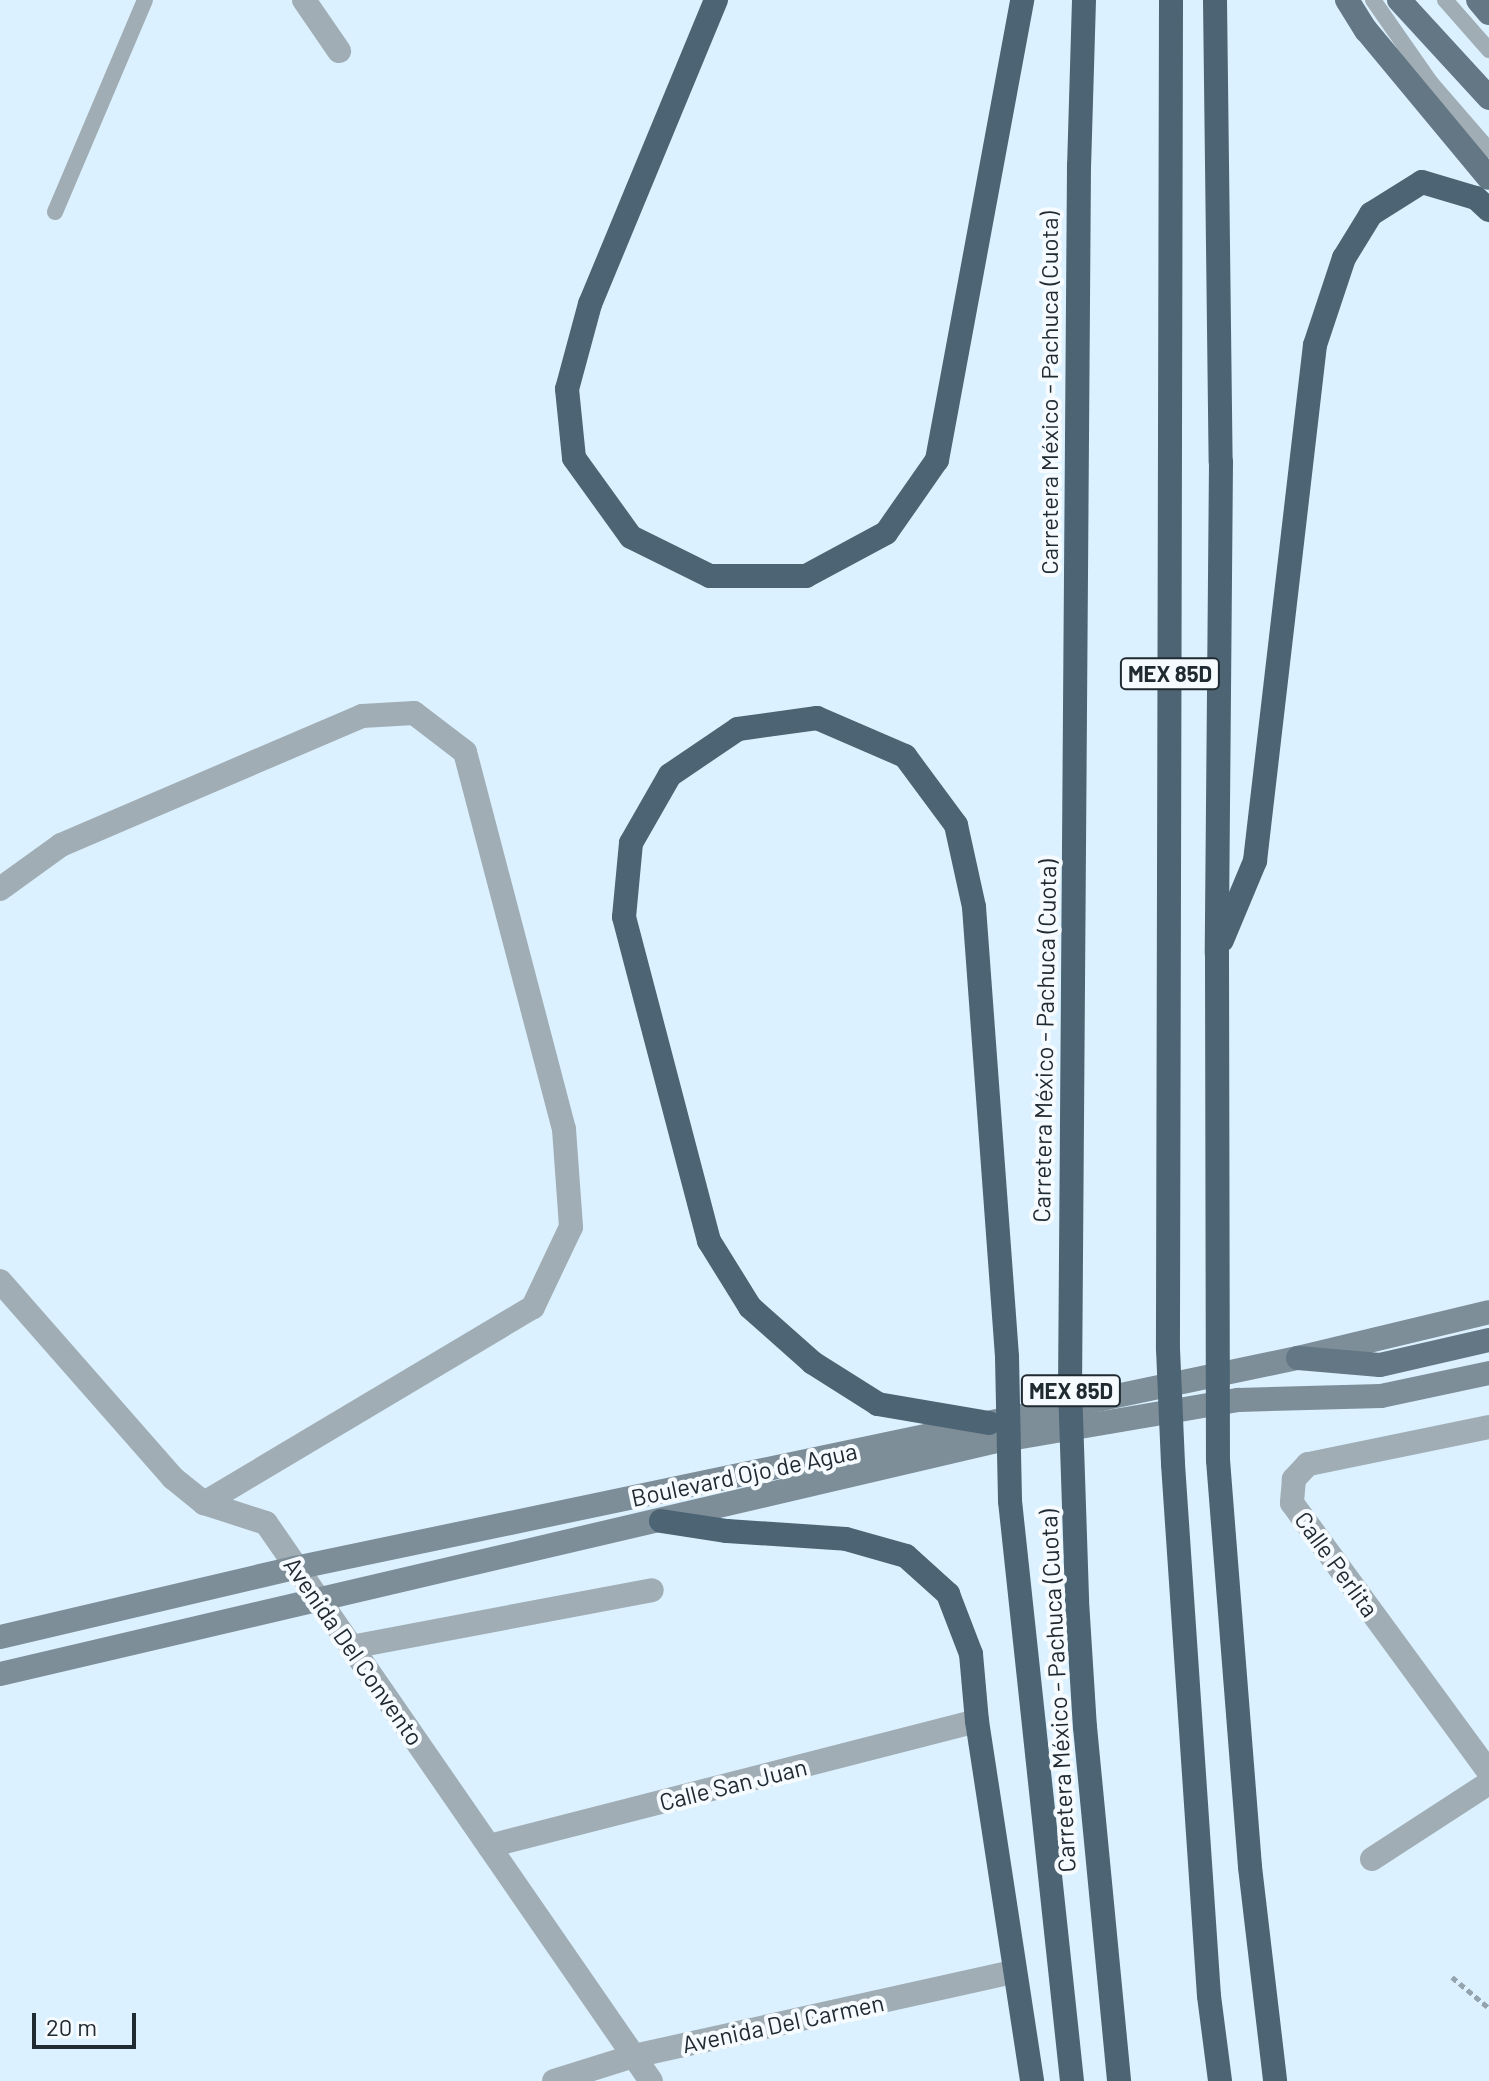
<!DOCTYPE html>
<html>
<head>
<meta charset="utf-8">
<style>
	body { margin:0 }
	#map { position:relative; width:1489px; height:2081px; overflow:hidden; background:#dbf1ff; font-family:Barlow,sans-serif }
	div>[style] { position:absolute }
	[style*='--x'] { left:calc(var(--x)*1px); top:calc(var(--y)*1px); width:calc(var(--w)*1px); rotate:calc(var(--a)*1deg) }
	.path>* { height:5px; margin-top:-2.5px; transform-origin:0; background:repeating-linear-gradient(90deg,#93a4af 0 6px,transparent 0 10px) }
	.service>* { height:16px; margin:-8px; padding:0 8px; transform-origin:8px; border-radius:8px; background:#a1adb4 }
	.minor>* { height:24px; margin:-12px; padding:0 12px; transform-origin:12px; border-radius:12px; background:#a1adb4 }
	.secondary>* { height:24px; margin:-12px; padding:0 12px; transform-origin:12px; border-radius:12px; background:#7d8e98 }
	.primary>* { height:24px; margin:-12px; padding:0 12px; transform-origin:12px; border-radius:12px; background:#637784 }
	.motorway>* { height:24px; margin:-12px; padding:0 12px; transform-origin:12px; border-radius:12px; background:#4c6473 }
	span { translate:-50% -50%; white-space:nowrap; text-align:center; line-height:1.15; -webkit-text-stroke:8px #f6fbff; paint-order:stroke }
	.shield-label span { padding:2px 6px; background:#f6fbff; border:2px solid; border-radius:6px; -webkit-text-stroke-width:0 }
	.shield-label { font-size:22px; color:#202a31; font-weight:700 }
	.street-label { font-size:24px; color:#202a31 }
	.scale { position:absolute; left:32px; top:2013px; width:104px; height:36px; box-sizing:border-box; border:4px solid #202a31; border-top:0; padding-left:10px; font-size:24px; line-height:28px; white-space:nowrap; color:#202a31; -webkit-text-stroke:6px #f6fbff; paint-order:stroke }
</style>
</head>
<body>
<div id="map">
	<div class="path">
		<div style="--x:1452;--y:1977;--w:48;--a:40"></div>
	</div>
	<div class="service">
		<div style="--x:1373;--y:0;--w:101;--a:55.1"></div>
		<div style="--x:1431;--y:83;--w:89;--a:49.1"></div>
		<div style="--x:1445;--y:0;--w:67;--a:48.7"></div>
		<div style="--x:55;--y:212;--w:230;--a:-67"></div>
	</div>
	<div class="minor">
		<div style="--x:304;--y:0;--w:62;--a:55.5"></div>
		<div style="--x:0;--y:889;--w:75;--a:-35.8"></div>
		<div style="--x:61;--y:845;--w:327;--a:-23.2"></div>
		<div style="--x:362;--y:716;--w:52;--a:-3.3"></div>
		<div style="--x:414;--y:713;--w:64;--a:37.4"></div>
		<div style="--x:465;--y:752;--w:390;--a:75.3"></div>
		<div style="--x:564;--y:1129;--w:98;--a:85.9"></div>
		<div style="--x:571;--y:1227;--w:89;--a:115.4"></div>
		<div style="--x:533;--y:1307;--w:383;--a:149.2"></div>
		<div style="--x:0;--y:1281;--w:262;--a:48.7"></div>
		<div style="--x:173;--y:1478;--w:40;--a:39"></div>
		<div style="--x:204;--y:1503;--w:65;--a:17.9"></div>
		<div style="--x:266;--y:1523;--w:678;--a:55.4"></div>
		<div style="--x:1489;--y:1427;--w:185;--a:168.4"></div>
		<div style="--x:1308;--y:1464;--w:21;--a:133"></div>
		<div style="--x:1294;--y:1479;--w:24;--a:95"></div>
		<div style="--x:1292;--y:1503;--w:333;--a:53.8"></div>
		<div style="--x:351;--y:1647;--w:306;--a:-10.7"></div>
		<div style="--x:489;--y:1846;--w:504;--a:-14.37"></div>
		<div style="--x:1372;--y:1859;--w:140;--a:-33"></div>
		<div style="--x:554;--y:2081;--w:84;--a:-17.4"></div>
		<div style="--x:634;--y:2056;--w:389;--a:-12.5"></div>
	</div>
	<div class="secondary">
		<div style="--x:0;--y:1637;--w:303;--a:-13.2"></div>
		<div style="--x:295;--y:1568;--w:1025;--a:-11.83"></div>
		<div style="--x:1298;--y:1358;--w:196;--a:-13.5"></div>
		<div style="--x:0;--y:1674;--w:1019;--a:-13.16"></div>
		<div style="--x:992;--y:1442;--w:250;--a:-9.7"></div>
		<div style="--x:1238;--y:1400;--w:143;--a:-1.6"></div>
		<div style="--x:1381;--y:1396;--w:110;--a:-12"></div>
	</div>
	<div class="primary">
		<div style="--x:1347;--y:0;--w:36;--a:58"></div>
		<div style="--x:1366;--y:30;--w:192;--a:50.3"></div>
		<div style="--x:1399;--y:0;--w:133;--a:47.4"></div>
		<div style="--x:1478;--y:0;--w:17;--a:50"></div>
		<div style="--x:1298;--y:1358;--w:82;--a:4.9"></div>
		<div style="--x:1380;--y:1365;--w:112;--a:-12.9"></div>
	</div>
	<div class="motorway">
		<div style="--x:716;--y:0;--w:329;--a:112.5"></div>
		<div style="--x:590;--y:304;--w:88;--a:105.1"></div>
		<div style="--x:567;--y:389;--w:69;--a:84.2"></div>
		<div style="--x:574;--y:458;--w:97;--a:54.2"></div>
		<div style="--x:631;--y:537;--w:88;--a:26.3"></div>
		<div style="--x:710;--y:576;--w:96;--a:0"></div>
		<div style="--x:806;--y:576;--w:91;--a:-28.3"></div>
		<div style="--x:886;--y:533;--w:89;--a:-55.1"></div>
		<div style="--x:937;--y:460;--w:468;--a:-79.5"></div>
		<div style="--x:1084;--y:0;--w:165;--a:91.7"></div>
		<div style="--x:1079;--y:165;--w:1221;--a:90.42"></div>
		<div style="--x:1070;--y:1386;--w:215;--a:88.1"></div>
		<div style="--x:1077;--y:1601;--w:126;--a:86.4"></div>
		<div style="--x:1085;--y:1727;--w:356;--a:84.5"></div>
		<div style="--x:1171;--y:0;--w:1349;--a:90.13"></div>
		<div style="--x:1168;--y:1349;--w:115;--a:87.5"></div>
		<div style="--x:1173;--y:1464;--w:533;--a:86.13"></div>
		<div style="--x:1209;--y:1996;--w:86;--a:82.6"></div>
		<div style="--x:1215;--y:0;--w:462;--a:89.3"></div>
		<div style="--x:1221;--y:462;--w:491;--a:90.5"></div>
		<div style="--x:1217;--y:953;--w:507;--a:89.89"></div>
		<div style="--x:1218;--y:1460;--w:408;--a:85.5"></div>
		<div style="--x:1250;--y:1867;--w:215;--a:83.3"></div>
		<div style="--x:1222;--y:940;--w:86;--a:-67.3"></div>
		<div style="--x:1255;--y:861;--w:519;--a:-83.37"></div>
		<div style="--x:1315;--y:345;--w:92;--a:-71.6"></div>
		<div style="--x:1344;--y:258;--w:52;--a:-58.5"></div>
		<div style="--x:1371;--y:214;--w:60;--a:-32.1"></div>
		<div style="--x:1422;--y:182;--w:56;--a:16.5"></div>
		<div style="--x:1476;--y:198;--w:18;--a:43"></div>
		<div style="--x:989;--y:1423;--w:113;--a:-170.3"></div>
		<div style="--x:878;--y:1404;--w:77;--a:-147.8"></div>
		<div style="--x:813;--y:1363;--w:84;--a:-138.4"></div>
		<div style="--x:750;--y:1307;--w:78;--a:-121.8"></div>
		<div style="--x:709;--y:1241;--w:335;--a:-104.7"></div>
		<div style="--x:624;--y:917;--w:74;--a:-84.6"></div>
		<div style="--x:631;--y:843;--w:78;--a:-60.2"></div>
		<div style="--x:670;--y:775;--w:82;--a:-34.1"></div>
		<div style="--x:738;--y:729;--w:80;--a:-7.9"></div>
		<div style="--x:817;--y:718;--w:96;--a:23.4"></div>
		<div style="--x:905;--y:756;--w:86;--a:53.5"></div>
		<div style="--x:956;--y:825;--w:84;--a:77.6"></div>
		<div style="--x:974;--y:907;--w:451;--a:85.8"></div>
		<div style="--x:1007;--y:1357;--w:144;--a:88.8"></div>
		<div style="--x:1010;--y:1501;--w:583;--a:83.9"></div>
		<div style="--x:661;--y:1521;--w:67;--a:8.6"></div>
		<div style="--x:727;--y:1531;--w:119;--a:3.8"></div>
		<div style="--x:846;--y:1539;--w:62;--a:15.8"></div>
		<div style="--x:906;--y:1556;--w:57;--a:42.1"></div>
		<div style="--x:948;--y:1594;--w:64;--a:69"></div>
		<div style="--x:971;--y:1654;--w:67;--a:84.9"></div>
		<div style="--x:977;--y:1721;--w:364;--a:81.3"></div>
	</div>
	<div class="shield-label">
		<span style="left:1170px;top:674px">MEX 85D</span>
		<span style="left:1071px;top:1391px">MEX 85D</span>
	</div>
	<div class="street-label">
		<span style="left:1049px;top:393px;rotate:-90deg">Carretera México - Pachuca (Cuota)</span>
		<span style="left:1044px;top:1041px;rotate:-89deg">Carretera México - Pachuca (Cuota)</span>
		<span style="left:744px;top:1474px;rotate:-12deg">Boulevard Ojo de Agua</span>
		<span style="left:1337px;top:1564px;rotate:54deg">Calle Perlita</span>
		<span style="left:354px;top:1651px;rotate:55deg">Avenida Del Convento</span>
		<span style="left:1057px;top:1691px;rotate:-93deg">Carretera México - Pachuca (Cuota)</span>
		<span style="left:733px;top:1784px;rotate:-14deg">Calle San Juan</span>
		<span style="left:783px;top:2023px;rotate:-12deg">Avenida Del Carmen</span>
	</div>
	<div class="scale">20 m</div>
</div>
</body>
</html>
